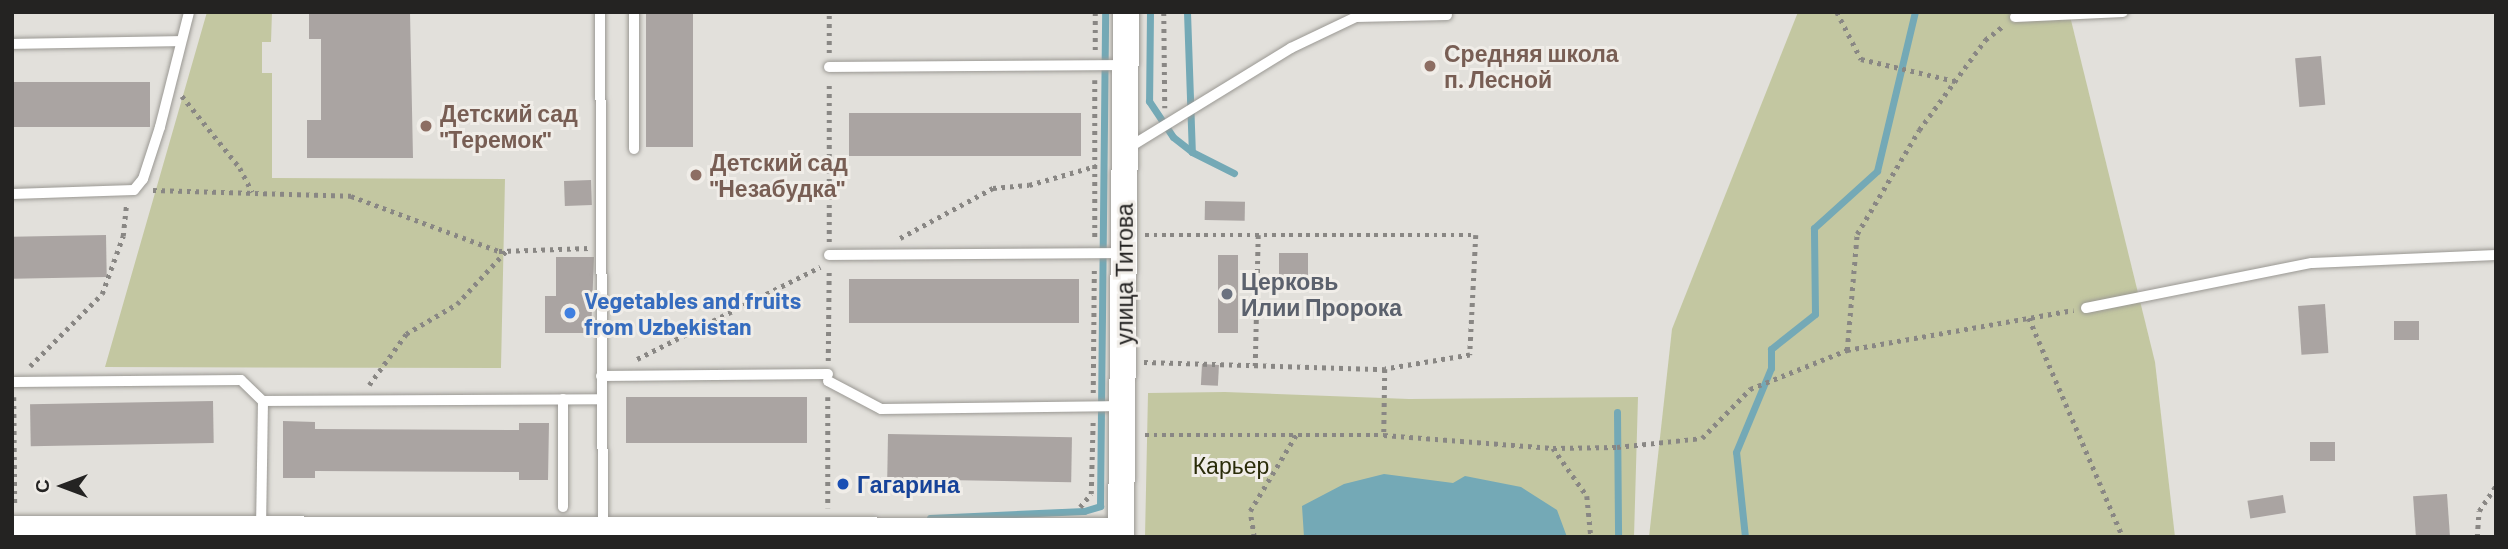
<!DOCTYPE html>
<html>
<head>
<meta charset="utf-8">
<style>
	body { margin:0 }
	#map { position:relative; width:2508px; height:549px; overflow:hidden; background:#e2e0db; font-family:Barlow,sans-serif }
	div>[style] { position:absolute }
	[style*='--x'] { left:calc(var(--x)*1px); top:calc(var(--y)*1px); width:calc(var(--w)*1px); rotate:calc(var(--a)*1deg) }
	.green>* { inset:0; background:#c3c7a1 }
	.water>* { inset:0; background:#74a9b6 }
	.stream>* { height:7px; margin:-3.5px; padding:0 3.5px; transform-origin:3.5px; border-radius:3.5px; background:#74a9b6 }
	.building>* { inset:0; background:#aaa4a2; transform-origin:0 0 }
	.path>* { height:4.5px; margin-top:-2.25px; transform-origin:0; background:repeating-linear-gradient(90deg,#898784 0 3.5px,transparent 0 8.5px) }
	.roads { filter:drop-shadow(0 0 2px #9a9893) drop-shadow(0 0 2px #9a9893) }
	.lane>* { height:10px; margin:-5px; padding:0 5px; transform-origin:5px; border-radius:5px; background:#fff }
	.secondary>* { height:26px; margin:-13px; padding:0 13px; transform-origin:13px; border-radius:13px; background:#fff }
	.dots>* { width:19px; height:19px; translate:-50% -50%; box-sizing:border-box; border:4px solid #f0ede8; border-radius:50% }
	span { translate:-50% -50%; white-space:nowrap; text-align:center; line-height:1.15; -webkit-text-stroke:6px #f0ede8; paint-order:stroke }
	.education-label { font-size:23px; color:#785e54; font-weight:700 }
	.left { translate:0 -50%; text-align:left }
	.street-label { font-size:23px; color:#242322 }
	.worship-label { font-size:23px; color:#5b616d; font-weight:700 }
	.shop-label { font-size:23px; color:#366cbe; font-weight:700 }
	.park-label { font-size:23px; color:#2a2c09 }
	.transit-label { font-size:23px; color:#164399; font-weight:700 }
	.frame { position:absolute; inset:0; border:14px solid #242322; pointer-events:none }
	.north { position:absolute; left:28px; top:451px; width:70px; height:70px; -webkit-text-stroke:5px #f0ede8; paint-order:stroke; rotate:270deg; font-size:19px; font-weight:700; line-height:28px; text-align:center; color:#242322 }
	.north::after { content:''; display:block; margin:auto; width:24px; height:32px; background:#242322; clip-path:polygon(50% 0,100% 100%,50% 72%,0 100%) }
</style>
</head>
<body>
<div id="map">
	<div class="green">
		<div style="clip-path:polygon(207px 12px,272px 12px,271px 42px,262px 42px,262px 73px,272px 73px,272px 178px,505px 179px,501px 368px,105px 367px)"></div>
		<div style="clip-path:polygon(1798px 12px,2069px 12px,2155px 362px,2175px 537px,1649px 537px,1672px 329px)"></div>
		<div style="clip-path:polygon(1225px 392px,1409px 399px,1638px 397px,1634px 537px,1145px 537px,1148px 393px)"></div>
	</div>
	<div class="water">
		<div style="clip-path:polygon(1384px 474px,1453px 483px,1465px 476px,1521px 487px,1557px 510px,1567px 537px,1304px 537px,1302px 506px,1344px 484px)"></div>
	</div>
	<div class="stream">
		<div style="--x:1150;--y:12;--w:89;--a:90.6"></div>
		<div style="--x:1149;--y:101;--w:43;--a:56.3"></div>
		<div style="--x:1173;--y:137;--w:24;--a:38"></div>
		<div style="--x:1192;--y:152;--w:47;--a:26.6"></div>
		<div style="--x:1187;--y:12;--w:140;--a:88"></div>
		<div style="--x:1617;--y:412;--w:125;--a:89.5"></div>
		<div style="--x:930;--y:518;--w:154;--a:-2.6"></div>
		<div style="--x:1084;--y:511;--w:17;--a:-17"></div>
		<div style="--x:1100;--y:506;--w:494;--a:-89.4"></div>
		<div style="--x:1745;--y:537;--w:85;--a:-96"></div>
		<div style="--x:1736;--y:452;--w:91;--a:-67.4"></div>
		<div style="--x:1771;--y:368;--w:19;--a:-90"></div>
		<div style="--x:1771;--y:349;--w:56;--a:-38.5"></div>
		<div style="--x:1815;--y:314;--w:86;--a:-90.7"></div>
		<div style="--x:1814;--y:228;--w:85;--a:-42.1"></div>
		<div style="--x:1877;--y:171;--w:163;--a:-76.6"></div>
	</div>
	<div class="building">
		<div style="clip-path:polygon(309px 12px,410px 12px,413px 158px,307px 158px,307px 120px,321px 120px,321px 39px,309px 39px)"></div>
		<div style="left:646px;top:12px;width:47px;height:135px"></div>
		<div style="left:2321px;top:56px;width:49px;height:26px;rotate:85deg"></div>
		<div style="left:12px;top:82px;width:138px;height:45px"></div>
		<div style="left:1081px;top:113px;width:43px;height:232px;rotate:90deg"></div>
		<div style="left:591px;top:180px;width:25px;height:27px;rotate:88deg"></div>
		<div style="left:1205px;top:201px;width:40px;height:19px;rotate:1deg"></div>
		<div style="left:106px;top:235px;width:42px;height:94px;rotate:89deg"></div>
		<div style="left:1279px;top:253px;width:29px;height:29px"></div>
		<div style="left:1218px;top:255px;width:20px;height:78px"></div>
		<div style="clip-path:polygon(556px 257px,594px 257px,591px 333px,545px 333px,545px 296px,556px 296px)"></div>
		<div style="left:849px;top:279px;width:230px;height:44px"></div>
		<div style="left:2325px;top:304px;width:49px;height:27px;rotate:86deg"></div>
		<div style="left:2419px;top:321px;width:19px;height:25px;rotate:90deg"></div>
		<div style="left:1202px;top:364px;width:17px;height:21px;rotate:3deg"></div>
		<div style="left:807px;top:397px;width:46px;height:181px;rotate:90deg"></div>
		<div style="left:213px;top:401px;width:42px;height:183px;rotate:89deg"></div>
		<div style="clip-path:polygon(283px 421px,315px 422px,315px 429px,519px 430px,519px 423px,549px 423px,548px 480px,519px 480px,519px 472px,315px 471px,315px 478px,283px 478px)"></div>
		<div style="left:888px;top:434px;width:184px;height:45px;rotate:1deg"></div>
		<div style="left:2335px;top:442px;width:19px;height:25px;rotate:90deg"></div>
		<div style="left:2447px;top:494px;width:43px;height:34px;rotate:86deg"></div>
		<div style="left:2283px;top:495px;width:18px;height:36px;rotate:81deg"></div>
	</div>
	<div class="path">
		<div style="--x:1164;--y:12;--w:96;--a:89.4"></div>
		<div style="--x:1837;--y:12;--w:53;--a:62.9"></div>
		<div style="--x:1861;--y:59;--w:97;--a:13.2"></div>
		<div style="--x:1095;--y:50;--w:38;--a:-90"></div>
		<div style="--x:829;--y:53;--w:41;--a:-90"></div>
		<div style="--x:1095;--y:80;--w:159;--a:90"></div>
		<div style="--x:182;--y:96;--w:92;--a:51.1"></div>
		<div style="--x:240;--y:168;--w:27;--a:63"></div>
		<div style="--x:153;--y:190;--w:198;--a:1.7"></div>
		<div style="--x:351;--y:196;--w:158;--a:20.4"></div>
		<div style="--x:499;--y:251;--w:90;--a:-1.9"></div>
		<div style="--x:1145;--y:235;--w:331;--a:0"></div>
		<div style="--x:1476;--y:235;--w:120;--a:92.9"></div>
		<div style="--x:1470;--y:355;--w:86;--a:170.6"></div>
		<div style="--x:900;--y:238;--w:106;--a:-28.3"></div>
		<div style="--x:993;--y:188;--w:36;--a:-5"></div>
		<div style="--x:1029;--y:185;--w:70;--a:-15.8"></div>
		<div style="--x:829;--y:242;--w:160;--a:-90"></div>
		<div style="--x:2029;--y:318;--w:238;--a:66.8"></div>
		<div style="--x:1847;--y:350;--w:230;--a:-10"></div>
		<div style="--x:637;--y:359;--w:205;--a:-26.7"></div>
		<div style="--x:828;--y:361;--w:93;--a:-89.4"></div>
		<div style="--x:1144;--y:362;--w:241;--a:1.7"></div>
		<div style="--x:1385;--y:369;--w:66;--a:90.9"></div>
		<div style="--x:30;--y:366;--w:102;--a:-45"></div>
		<div style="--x:102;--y:294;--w:62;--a:-70.1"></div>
		<div style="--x:123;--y:236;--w:30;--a:-84"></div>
		<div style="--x:1255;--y:366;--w:131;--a:-88.7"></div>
		<div style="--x:369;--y:385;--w:63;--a:-54"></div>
		<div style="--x:406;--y:334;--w:59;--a:-30.5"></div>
		<div style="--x:457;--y:304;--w:72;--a:-47.2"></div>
		<div style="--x:1093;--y:393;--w:124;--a:-89.5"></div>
		<div style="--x:14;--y:397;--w:107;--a:89.5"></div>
		<div style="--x:828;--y:397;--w:111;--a:90"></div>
		<div style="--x:1145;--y:435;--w:239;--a:0"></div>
		<div style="--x:1384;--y:435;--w:169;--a:4.4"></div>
		<div style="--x:1553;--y:448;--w:59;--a:54.7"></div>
		<div style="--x:1587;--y:496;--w:41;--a:84.4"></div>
		<div style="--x:1553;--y:448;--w:64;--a:-0.9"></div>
		<div style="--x:1617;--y:447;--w:85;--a:-6"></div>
		<div style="--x:1702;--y:438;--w:69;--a:-45.6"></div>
		<div style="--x:1750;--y:389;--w:105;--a:-21.9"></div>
		<div style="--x:1847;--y:350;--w:116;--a:-85.1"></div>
		<div style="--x:1857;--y:234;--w:121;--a:-59.2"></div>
		<div style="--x:1919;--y:130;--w:112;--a:-53.7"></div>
		<div style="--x:1985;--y:40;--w:24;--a:-38"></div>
		<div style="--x:1080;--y:507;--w:17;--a:-50"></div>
		<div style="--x:1091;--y:494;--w:75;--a:-88.5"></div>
		<div style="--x:1254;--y:537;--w:26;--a:-99"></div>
		<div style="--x:1250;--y:511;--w:89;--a:-58.8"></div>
		<div style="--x:2477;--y:537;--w:26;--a:-86"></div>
		<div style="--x:2479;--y:511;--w:30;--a:-56"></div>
	</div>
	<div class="roads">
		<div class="lane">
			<div style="--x:600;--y:12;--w:518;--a:89.67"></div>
			<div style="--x:634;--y:12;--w:137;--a:90"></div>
			<div style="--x:2015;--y:17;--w:108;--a:-2.7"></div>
			<div style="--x:12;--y:44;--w:169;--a:-1"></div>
			<div style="--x:829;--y:67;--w:294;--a:-0.4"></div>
			<div style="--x:1128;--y:148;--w:191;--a:-31.5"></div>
			<div style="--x:1291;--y:48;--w:72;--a:-25.5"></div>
			<div style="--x:1356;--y:17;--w:91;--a:-1.3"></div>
			<div style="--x:12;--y:194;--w:122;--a:-1.9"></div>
			<div style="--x:134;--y:190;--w:14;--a:-51"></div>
			<div style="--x:143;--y:179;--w:55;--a:-71.9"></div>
			<div style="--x:160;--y:127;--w:119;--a:-75.8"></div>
			<div style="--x:829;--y:255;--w:293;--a:-0.4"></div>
			<div style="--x:2086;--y:308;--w:230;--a:-11.3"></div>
			<div style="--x:2312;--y:263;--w:184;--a:-2.5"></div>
			<div style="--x:601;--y:376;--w:227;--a:-0.5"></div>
			<div style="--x:828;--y:381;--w:60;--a:27.8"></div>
			<div style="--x:881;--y:409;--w:240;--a:-0.7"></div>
			<div style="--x:14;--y:382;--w:227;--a:-0.5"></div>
			<div style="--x:241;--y:380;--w:30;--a:44"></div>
			<div style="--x:263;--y:401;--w:127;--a:90.9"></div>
			<div style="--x:263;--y:401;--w:338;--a:-0.3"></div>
			<div style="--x:563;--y:507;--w:108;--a:-90"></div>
		</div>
		<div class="secondary">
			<div style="--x:12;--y:529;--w:1109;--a:0.1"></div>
			<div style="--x:1121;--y:537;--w:525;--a:-89.45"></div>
		</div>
	</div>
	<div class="dots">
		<div style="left:1430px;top:66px;background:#8d6e63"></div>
		<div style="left:426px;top:126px;background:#8d6e63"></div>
		<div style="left:696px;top:175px;background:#8d6e63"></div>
		<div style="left:1227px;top:294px;background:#6b7280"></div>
		<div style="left:570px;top:313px;background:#3f7fe0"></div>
		<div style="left:843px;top:484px;background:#1a4fb4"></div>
	</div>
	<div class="education-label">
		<span class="left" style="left:1444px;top:66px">Средняя школа<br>п. Лесной</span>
		<span class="left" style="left:440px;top:126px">Детский сад<br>"Теремок"</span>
		<span class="left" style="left:710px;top:175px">Детский сад<br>"Незабудка"</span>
	</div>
	<div class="street-label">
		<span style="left:1124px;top:274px;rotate:-90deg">улица Титова</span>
	</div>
	<div class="worship-label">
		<span class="left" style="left:1241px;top:294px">Церковь<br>Илии Пророка</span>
	</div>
	<div class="shop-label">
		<span class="left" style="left:584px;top:313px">Vegetables and fruits<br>from Uzbekistan</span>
	</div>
	<div class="park-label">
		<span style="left:1231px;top:465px">Карьер</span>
	</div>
	<div class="transit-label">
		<span class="left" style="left:857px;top:484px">Гагарина</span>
	</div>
	<div class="frame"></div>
	<div class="north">С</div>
</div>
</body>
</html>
